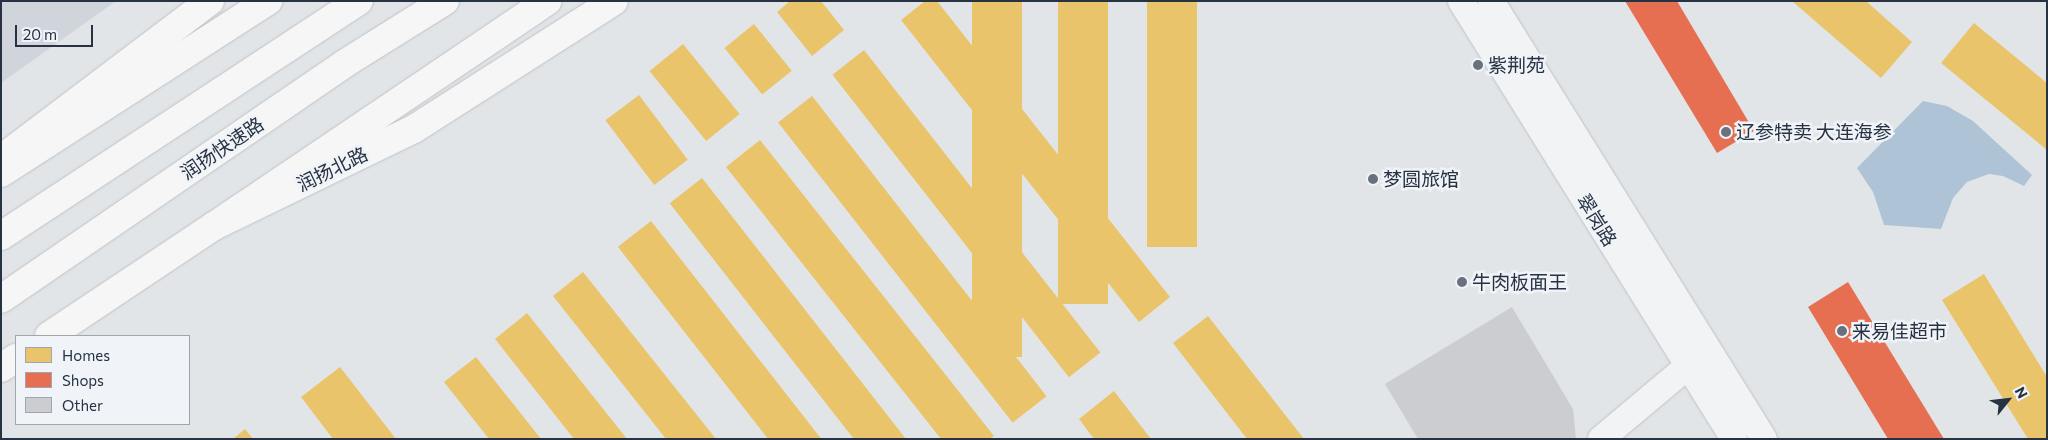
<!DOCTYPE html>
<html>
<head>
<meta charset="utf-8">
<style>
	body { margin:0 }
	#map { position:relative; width:2048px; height:440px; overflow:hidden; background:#e2e5e8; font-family:Commissioner,"Noto Sans SC",sans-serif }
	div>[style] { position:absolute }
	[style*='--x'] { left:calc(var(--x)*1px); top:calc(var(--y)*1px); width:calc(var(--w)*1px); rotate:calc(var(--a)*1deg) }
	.built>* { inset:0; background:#d0d5db }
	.water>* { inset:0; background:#aec3d5 }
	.homes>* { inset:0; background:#e9c46a; transform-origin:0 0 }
	.shops>* { inset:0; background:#e76f51 }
	.building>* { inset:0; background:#cbcdd0 }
	.roads { filter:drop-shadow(0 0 1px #c0c3c6) drop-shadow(0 0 1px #c0c3c6) }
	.minor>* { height:26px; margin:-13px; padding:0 13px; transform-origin:13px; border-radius:13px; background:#f2f3f4 }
	.major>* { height:28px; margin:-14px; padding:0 14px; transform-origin:14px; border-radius:14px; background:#f6f6f7 }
	.highway>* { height:28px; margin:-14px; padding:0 14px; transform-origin:14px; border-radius:14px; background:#f6f6f7 }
	.dots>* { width:14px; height:14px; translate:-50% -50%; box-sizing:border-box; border:2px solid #f0f3f7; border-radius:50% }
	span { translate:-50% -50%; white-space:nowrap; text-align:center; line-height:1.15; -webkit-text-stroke:5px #f0f3f7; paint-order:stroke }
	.poi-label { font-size:19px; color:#273343 }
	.left { translate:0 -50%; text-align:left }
	.street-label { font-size:19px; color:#273343 }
	.frame { position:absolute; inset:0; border:2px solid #273343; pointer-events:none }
	.legend { position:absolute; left:15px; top:335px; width:175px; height:90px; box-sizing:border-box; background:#f0f3f7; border:1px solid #a0a6af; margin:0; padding:6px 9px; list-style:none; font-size:15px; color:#273343 }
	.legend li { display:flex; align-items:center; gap:10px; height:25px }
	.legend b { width:25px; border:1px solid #a0a6af }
	.north { position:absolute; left:1983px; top:375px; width:50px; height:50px; -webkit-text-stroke:4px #f0f3f7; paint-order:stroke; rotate:61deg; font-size:14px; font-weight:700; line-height:20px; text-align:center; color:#273343 }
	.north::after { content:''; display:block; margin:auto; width:18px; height:22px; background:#273343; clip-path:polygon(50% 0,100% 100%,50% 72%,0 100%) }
	.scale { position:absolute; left:15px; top:25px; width:78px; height:22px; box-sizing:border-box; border:2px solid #273343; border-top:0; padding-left:6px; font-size:15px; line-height:18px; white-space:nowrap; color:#273343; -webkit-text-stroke:4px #f0f3f7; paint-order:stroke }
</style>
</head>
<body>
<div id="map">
	<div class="built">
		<div style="clip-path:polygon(1px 1px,116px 1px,1px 83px)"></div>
	</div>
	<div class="water">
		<div style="clip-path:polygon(1923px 101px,1947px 106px,1973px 121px,2032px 175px,2024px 186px,2003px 176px,1989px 174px,1967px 182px,1953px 198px,1941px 229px,1884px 225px,1873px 192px,1857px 168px)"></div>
	</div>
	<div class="homes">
		<div style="clip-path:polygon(790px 1px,821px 1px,844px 30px,812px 56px,777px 12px)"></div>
		<div style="clip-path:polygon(925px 1px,937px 1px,1170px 297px,1139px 322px,901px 20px)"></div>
		<div style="left:972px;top:1px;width:50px;height:356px"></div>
		<div style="left:1058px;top:1px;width:50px;height:303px"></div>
		<div style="left:1147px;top:1px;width:50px;height:246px"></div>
		<div style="clip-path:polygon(1792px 1px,1866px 1px,1912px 42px,1881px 78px)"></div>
		<div style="clip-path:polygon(1974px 23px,2047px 83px,2047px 150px,1941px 63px)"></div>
		<div style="left:754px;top:24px;width:60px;height:38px;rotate:51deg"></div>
		<div style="left:683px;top:44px;width:90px;height:43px;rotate:51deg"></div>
		<div style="left:864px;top:50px;width:384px;height:40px;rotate:52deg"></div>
		<div style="left:639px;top:95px;width:81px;height:42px;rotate:53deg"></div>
		<div style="left:812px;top:96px;width:381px;height:43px;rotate:52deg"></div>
		<div style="clip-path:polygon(760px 140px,994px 436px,990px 439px,941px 439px,726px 167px)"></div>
		<div style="left:702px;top:178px;width:332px;height:41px;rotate:52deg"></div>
		<div style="left:651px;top:221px;width:278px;height:42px;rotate:52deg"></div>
		<div style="clip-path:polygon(583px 272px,716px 439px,666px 439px,553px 296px)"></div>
		<div style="clip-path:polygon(1984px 274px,2047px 377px,2047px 439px,2028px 439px,1942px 300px)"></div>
		<div style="clip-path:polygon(527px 313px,627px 439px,574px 439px,495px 339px)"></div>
		<div style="clip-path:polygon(1208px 316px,1304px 439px,1247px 439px,1173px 343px)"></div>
		<div style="clip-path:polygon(476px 357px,541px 439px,489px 439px,444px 382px)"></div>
		<div style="clip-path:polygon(340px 367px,396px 439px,333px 439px,301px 397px)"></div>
		<div style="clip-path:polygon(1114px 391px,1151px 439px,1094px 439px,1079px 419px)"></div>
		<div style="clip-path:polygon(245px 429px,253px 439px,233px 439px)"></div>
	</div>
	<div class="shops">
		<div style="clip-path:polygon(1625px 1px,1677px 1px,1754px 131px,1717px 153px)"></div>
		<div style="clip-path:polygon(1848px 282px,1944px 439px,1888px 439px,1808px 307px)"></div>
	</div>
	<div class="building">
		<div style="clip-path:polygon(1512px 307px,1573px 409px,1576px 439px,1418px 439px,1385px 384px)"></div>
	</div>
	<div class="roads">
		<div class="minor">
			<div style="--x:1461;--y:1;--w:516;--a:58.07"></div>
			<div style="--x:1491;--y:1;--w:516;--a:58.07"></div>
			<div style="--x:1601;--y:439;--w:114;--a:-40"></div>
		</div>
		<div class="major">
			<div style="--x:1;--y:159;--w:262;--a:-37.1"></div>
			<div style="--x:49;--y:336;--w:198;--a:-33.7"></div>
			<div style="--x:214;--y:226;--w:222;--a:-25.9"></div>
			<div style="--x:414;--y:129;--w:237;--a:-32.6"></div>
			<div style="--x:1;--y:368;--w:18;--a:-34"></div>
		</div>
		<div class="highway">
			<div style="--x:1;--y:173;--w:318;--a:-32.8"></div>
			<div style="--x:214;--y:226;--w:402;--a:-34"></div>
			<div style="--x:1;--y:236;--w:428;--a:-33.3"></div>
			<div style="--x:1;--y:299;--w:416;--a:-34.4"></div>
			<div style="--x:344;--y:64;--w:119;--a:-32"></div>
		</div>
	</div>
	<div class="dots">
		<div style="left:1478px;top:65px;background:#68717d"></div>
		<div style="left:1726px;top:132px;background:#68717d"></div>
		<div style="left:1373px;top:179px;background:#68717d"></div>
		<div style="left:1462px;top:282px;background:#68717d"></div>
		<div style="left:1842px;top:331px;background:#68717d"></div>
	</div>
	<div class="poi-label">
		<span class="left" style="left:1488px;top:65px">紫荆苑</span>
		<span class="left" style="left:1736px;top:132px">辽参特卖 大连海参</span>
		<span class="left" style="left:1383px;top:179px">梦圆旅馆</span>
		<span class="left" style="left:1472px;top:282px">牛肉板面王</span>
		<span class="left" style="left:1852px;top:331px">来易佳超市</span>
	</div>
	<div class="street-label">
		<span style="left:222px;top:148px;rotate:-34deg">润扬快速路</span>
		<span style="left:332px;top:169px;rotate:-26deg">润扬北路</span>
		<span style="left:1597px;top:220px;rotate:58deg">翠岗路</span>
	</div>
	<div class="frame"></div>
	<ul class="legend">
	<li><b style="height:14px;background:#e9c46a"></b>Homes</li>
	<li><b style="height:14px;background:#e76f51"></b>Shops</li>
	<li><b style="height:14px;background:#cbcdd0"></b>Other</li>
	</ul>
	<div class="north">N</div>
	<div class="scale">20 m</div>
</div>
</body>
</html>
